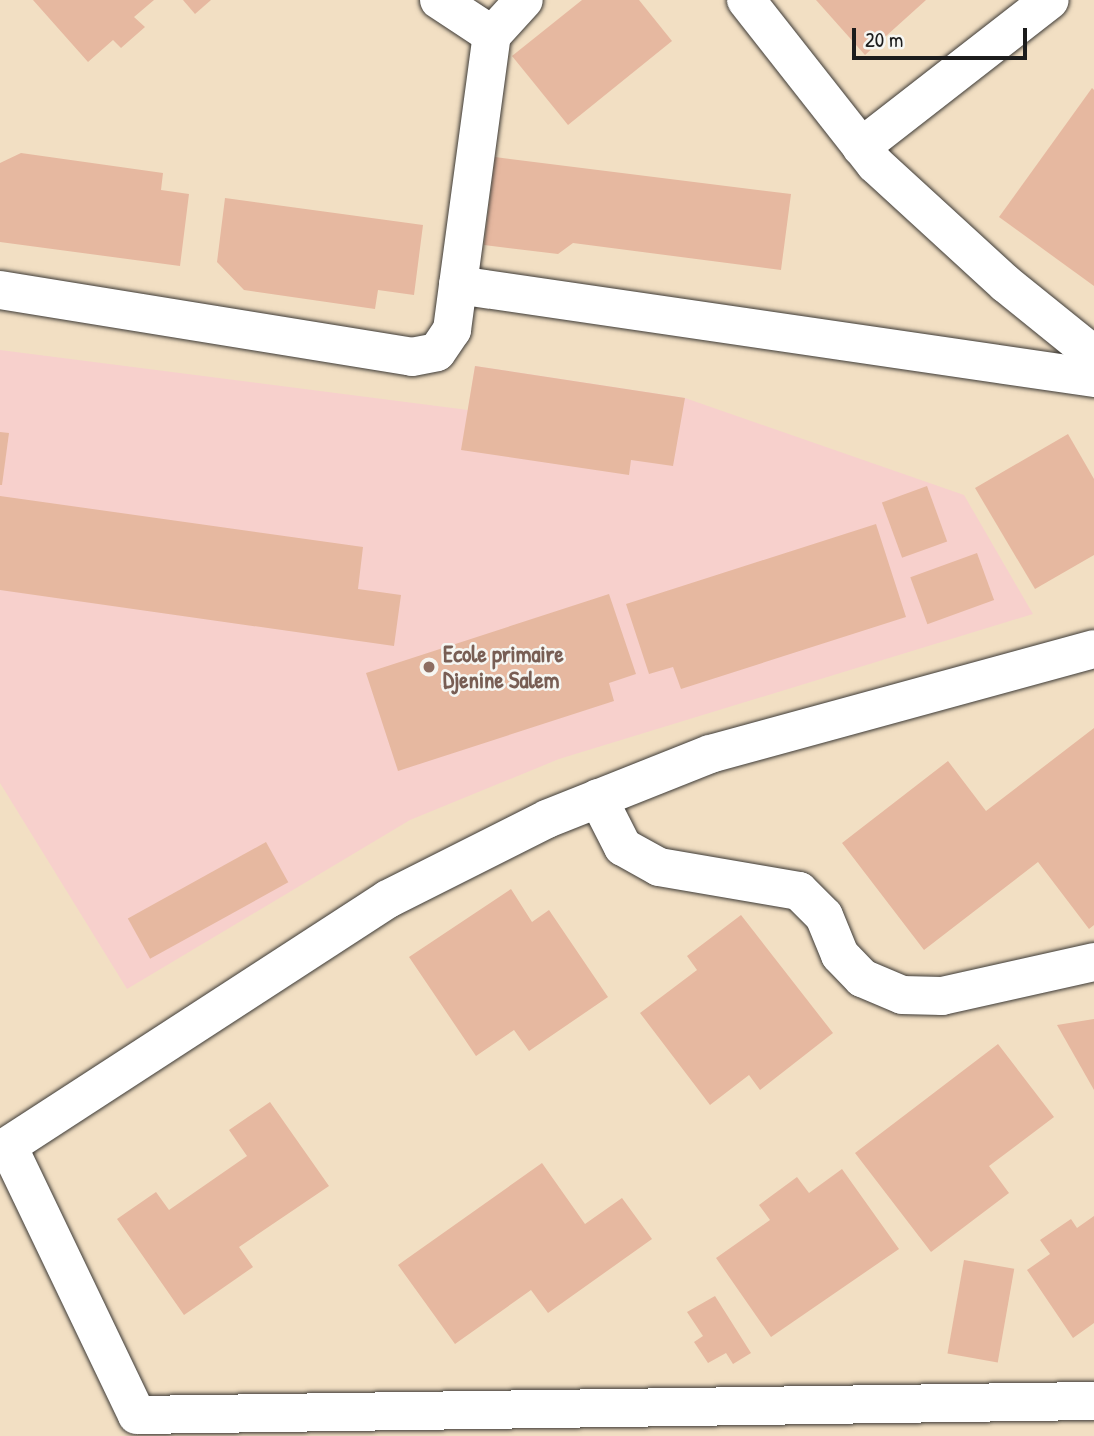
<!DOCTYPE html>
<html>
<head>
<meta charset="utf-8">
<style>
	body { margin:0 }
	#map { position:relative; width:1094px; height:1436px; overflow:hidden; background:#f2dfc3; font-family:"Patrick Hand",sans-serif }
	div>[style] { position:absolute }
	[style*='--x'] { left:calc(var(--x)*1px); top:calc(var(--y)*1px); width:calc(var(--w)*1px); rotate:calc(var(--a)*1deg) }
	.built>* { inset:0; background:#f7d0cc }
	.building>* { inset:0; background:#e6b8a0; transform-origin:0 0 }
	.roads { filter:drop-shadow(0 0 2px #3c3935) drop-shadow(0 0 2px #3c3935) }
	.minor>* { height:38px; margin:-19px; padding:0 19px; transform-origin:19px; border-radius:19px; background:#fff }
	.dots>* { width:19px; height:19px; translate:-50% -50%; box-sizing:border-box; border:4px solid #f6f6f2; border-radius:50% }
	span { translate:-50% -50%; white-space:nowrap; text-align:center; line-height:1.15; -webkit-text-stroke:5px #f6f6f2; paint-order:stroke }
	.education-label { font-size:23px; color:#785e54; font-weight:700 }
	.left { translate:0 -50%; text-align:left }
	.scale { position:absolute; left:852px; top:28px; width:175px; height:32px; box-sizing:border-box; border:4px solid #1c1c1c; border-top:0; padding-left:9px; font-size:21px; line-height:24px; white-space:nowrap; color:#1c1c1c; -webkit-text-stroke:5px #f6f6f2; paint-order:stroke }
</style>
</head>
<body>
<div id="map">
	<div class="built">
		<div style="clip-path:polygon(0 350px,468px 410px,475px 366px,685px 398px,964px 495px,1033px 614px,559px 759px,410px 820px,127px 989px,0 783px)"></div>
	</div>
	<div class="building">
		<div style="clip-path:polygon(33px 0,154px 0,134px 17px,145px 27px,121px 48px,113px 40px,88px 62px)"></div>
		<div style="clip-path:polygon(183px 0,211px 0,195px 14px)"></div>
		<div style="clip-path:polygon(582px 0,639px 0,672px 41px,568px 125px,512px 56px)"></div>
		<div style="clip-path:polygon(816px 0,926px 0,865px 55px)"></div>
		<div style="clip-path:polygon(1092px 88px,1094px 90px,1094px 286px,999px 217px)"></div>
		<div style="clip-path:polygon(21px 153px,163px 173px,161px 190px,189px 194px,180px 266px,0 242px,0 163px)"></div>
		<div style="clip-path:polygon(495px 157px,791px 194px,781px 270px,573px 243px,558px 254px,484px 245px)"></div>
		<div style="clip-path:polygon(225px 198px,423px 225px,414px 295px,378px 290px,375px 309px,244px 290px,217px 262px)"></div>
		<div style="clip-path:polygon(475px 366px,685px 398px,673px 466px,631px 460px,629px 475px,461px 450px)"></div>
		<div style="clip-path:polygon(0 432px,9px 433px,2px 485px,0 485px)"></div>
		<div style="clip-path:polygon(1068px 434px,1094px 479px,1094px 555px,1035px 589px,975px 488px)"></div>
		<div style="left:927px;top:486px;width:59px;height:48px;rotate:70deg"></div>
		<div style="clip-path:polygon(0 496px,363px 547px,358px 589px,401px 595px,394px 646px,0 590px)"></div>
		<div style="clip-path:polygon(876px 524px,906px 617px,681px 689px,673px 667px,649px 674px,626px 604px)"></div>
		<div style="left:977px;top:553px;width:50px;height:71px;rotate:70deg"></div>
		<div style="clip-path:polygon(609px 594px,636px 674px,609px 683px,614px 701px,398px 771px,366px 673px)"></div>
		<div style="clip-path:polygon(1094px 728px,1094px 925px,1089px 929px,1038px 862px,924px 950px,842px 843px,948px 761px,986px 811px)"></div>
		<div style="left:266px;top:842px;width:46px;height:158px;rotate:61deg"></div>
		<div style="clip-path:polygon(511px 889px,532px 922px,549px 910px,608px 997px,529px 1051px,514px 1030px,476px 1056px,409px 957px)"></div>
		<div style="clip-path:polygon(741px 915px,833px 1033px,760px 1090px,749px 1075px,710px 1105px,640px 1013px,697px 970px,687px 956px)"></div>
		<div style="clip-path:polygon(1094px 1019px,1094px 1090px,1057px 1025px)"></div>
		<div style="clip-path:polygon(998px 1044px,1054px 1117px,989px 1166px,1009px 1193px,931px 1252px,855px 1153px)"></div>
		<div style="clip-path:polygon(270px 1102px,329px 1186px,239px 1247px,253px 1267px,184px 1315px,117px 1219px,156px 1192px,169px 1210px,247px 1156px,229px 1130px)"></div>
		<div style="clip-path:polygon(542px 1163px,585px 1224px,622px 1198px,652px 1239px,548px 1313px,531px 1290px,455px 1344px,398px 1265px)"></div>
		<div style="clip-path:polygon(842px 1169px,899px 1249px,771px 1337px,716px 1258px,770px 1220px,759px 1205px,797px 1177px,809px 1193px)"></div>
		<div style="clip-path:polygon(1094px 1216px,1094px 1323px,1073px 1338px,1027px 1270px,1050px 1254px,1040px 1240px,1071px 1219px,1077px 1228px)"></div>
		<div style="left:964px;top:1260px;width:51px;height:95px;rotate:10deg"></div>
		<div style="clip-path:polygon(715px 1296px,751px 1353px,733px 1364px,726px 1353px,708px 1363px,694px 1342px,703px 1336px,687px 1312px)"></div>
	</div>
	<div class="roads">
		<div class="minor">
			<div style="--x:439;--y:0;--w:64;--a:33.4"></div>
			<div style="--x:746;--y:0;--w:209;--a:51.8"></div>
			<div style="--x:875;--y:164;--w:178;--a:42.5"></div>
			<div style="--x:1006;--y:284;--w:113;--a:38.9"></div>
			<div style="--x:861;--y:147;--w:239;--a:-37.9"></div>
			<div style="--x:458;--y:285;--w:252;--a:-82.3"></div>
			<div style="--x:492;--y:35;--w:47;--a:-47.6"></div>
			<div style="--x:0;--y:290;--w:417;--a:9.2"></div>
			<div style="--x:412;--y:357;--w:25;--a:-11"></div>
			<div style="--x:437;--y:352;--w:27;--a:-56"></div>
			<div style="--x:452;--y:330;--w:45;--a:-82.4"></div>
			<div style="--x:458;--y:285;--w:643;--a:8.32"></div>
			<div style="--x:1094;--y:649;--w:398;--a:164.7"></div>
			<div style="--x:710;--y:754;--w:175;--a:158.3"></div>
			<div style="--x:547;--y:819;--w:178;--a:153.3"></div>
			<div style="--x:388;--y:899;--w:453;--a:147"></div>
			<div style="--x:8;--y:1146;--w:298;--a:64.4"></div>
			<div style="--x:137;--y:1415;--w:957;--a:-0.84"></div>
			<div style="--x:598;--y:798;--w:55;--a:63"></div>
			<div style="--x:623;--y:847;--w:41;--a:29.1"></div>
			<div style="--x:659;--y:867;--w:142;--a:9.7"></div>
			<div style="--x:799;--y:891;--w:35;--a:45"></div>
			<div style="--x:824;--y:916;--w:42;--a:67.7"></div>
			<div style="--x:840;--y:955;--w:32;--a:46"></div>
			<div style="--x:862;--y:978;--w:43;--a:23"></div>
			<div style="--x:902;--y:995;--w:40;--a:1.4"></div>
			<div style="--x:942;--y:996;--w:156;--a:-12.6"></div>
		</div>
	</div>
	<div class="dots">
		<div style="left:429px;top:667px;background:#8d6e63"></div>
	</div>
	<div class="education-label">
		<span class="left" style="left:443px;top:667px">Ecole primaire<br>Djenine Salem</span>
	</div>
	<div class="scale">20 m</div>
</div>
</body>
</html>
